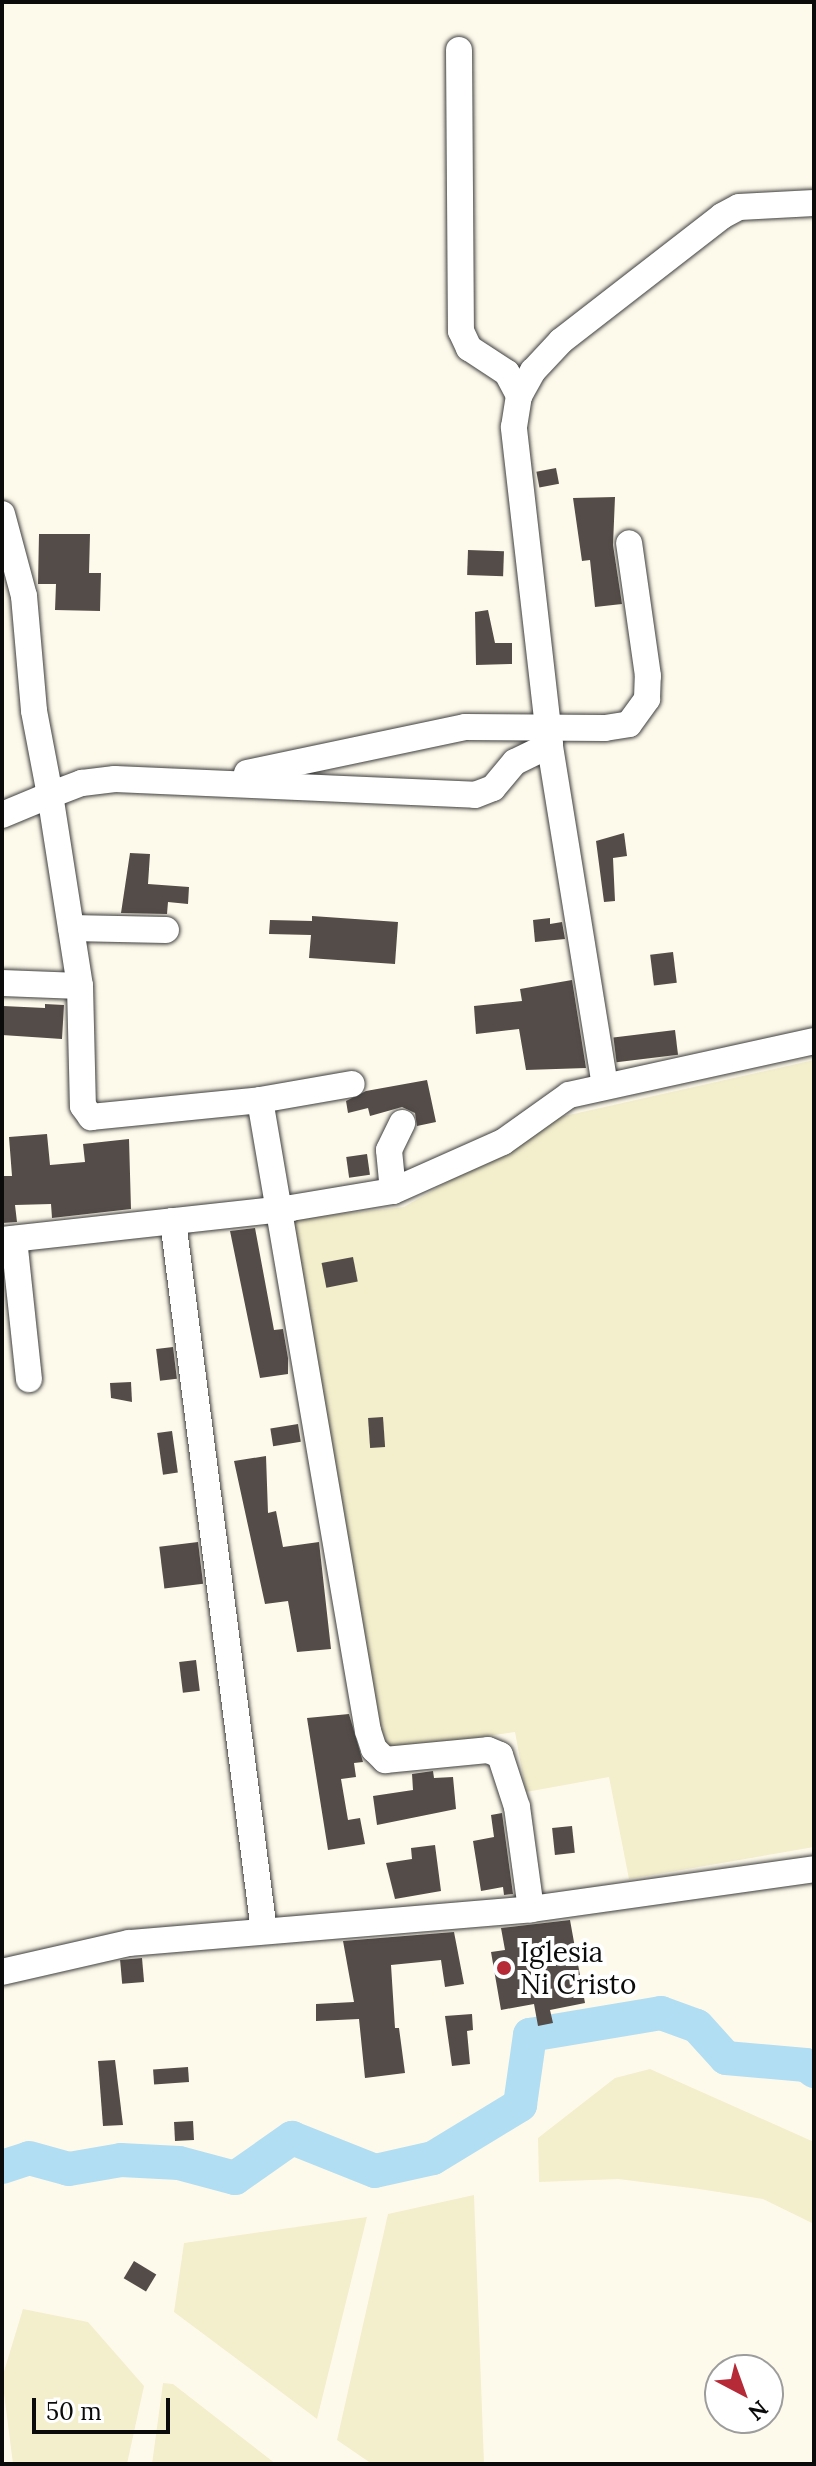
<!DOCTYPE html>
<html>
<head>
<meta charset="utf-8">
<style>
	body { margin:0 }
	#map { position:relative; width:816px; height:2466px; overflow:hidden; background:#fefaeb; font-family:Lora,serif }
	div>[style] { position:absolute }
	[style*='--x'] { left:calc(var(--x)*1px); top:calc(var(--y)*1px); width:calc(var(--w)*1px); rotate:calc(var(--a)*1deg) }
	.farmland>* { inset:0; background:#f3eecc }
	.river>* { height:34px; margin:-17px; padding:0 17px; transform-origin:17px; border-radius:17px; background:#b2def3 }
	.building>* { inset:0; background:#544c48; transform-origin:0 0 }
	.roads { filter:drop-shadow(0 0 2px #3e3e3e) drop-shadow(0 0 2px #3e3e3e) }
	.minor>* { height:26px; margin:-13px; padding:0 13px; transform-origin:13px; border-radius:13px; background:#fff }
	.dots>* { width:22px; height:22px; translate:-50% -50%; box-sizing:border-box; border:4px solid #fff; border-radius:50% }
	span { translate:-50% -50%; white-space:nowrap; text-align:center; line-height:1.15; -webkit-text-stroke:8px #fff; paint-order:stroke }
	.poi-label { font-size:28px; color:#0b0b0b }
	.left { translate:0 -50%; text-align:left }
	.frame { position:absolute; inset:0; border:4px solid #0b0b0b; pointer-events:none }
	.north { position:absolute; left:704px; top:2354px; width:80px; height:80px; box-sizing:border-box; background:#fff; border:2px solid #9d9d9d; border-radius:50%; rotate:139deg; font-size:22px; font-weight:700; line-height:32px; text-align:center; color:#0b0b0b }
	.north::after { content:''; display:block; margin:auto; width:28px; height:36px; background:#b52a36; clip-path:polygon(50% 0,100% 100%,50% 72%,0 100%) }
	.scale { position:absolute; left:32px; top:2398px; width:138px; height:36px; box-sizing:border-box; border:4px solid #0b0b0b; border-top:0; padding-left:10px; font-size:24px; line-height:28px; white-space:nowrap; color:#0b0b0b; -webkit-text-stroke:6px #fff; paint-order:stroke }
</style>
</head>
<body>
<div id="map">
	<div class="farmland">
		<div style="clip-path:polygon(814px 1060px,814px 1847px,629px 1879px,609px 1777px,526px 1792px,515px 1732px,384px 1751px,293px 1219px,404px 1207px,560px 1117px)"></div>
		<div style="clip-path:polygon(650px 2069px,814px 2142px,814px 2224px,763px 2199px,699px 2189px,618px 2179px,539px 2182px,538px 2138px,615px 2078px)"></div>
		<div style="clip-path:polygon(474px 2195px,484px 2464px,372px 2464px,337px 2440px,388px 2214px)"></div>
		<div style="clip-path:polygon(367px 2217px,317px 2419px,174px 2312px,184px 2243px)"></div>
		<div style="clip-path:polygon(23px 2309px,88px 2322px,144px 2386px,127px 2464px,13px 2464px,2px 2378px)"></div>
		<div style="clip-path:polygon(163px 2383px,173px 2384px,276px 2464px,152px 2464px)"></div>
	</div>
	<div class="river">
		<div style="--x:2;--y:2167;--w:28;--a:-18"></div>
		<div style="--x:29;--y:2158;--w:41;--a:15.4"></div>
		<div style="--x:69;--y:2169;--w:53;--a:-9.8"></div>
		<div style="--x:121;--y:2160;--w:58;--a:3"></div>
		<div style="--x:179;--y:2163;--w:58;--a:15"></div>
		<div style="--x:235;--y:2178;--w:70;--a:-35.1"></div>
		<div style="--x:292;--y:2138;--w:89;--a:21.7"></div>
		<div style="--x:375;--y:2171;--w:59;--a:-12.6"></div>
		<div style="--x:433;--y:2158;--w:102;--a:-31.3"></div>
		<div style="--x:520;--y:2105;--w:71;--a:-81.9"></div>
		<div style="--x:530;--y:2035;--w:133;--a:-9.5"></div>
		<div style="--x:661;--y:2013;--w:38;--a:20"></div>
		<div style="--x:697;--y:2026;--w:43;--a:47.8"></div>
		<div style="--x:726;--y:2058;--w:80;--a:5"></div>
		<div style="--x:806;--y:2065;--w:10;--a:37"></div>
	</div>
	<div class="building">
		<div style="left:556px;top:468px;width:16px;height:20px;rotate:79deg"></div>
		<div style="clip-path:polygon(615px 497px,613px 545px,622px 604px,595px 607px,590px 560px,582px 561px,573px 498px)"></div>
		<div style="clip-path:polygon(39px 534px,90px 534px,89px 573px,101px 573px,100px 611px,55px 610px,56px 584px,38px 584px)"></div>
		<div style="left:468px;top:550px;width:36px;height:25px;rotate:2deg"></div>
		<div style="clip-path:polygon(488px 610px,495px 643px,512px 643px,512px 664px,476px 665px,475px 612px)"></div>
		<div style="clip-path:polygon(624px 833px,627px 856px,613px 858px,615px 901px,604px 902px,596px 841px)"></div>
		<div style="clip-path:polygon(130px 853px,150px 854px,148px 884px,189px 887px,188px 904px,168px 902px,167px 914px,121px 913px)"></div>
		<div style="clip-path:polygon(312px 916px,398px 922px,395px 964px,309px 958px,311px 935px,269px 934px,270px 920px,312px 921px)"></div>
		<div style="clip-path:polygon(550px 918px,550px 924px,562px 922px,565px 939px,535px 942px,533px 920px)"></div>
		<div style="left:673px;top:952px;width:31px;height:23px;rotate:83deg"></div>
		<div style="clip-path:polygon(572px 980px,586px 1068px,526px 1070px,519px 1029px,476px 1034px,474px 1006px,522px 1001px,520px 989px)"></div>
		<div style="clip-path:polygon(45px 1004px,64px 1005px,62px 1039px,2px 1035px,3px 1006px,45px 1008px)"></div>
		<div style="left:675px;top:1030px;width:25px;height:62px;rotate:83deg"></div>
		<div style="clip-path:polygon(427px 1080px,436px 1122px,417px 1126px,415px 1113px,402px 1107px,370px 1116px,368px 1108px,348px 1113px,346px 1101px,366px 1091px)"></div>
		<div style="clip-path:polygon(47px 1134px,50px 1165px,85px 1162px,83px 1144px,129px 1139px,131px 1209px,52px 1218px,51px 1204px,15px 1205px,17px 1222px,2px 1223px,2px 1176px,12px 1176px,9px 1137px)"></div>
		<div style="left:367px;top:1154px;width:21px;height:21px;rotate:82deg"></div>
		<div style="clip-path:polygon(255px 1228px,274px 1330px,283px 1329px,288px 1358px,288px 1374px,260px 1378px,230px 1231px)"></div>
		<div style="left:353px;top:1257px;width:25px;height:32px;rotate:79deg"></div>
		<div style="left:173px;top:1347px;width:32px;height:17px;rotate:83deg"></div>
		<div style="clip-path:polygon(131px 1382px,132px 1402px,111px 1398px,110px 1383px)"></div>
		<div style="left:383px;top:1417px;width:30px;height:15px;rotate:86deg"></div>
		<div style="left:298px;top:1424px;width:18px;height:28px;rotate:81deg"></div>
		<div style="left:172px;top:1431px;width:42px;height:15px;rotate:82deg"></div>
		<div style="clip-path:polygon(266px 1456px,268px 1513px,276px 1511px,283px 1547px,319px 1542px,331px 1649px,297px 1652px,288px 1601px,265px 1604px,234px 1461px)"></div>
		<div style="left:198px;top:1542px;width:42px;height:39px;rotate:83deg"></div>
		<div style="left:196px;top:1660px;width:31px;height:17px;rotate:83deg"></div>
		<div style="clip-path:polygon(349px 1714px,363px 1762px,354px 1763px,356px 1777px,341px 1779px,348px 1820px,360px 1818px,365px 1844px,328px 1850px,307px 1718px)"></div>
		<div style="clip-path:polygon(433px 1771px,434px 1778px,453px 1777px,456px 1809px,377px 1825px,373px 1796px,413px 1790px,412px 1774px)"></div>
		<div style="clip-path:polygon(502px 1813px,513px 1894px,504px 1895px,503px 1887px,481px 1891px,473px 1841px,494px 1837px,491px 1815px)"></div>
		<div style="left:572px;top:1826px;width:27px;height:20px;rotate:84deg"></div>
		<div style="clip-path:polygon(435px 1845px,441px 1891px,395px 1899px,386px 1863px,412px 1859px,411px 1848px)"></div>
		<div style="clip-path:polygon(570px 1920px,585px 2003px,550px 2010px,553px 2023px,538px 2026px,534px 2004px,501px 2010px,491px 1952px,505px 1950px,501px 1928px)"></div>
		<div style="clip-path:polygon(454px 1932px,464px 1984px,445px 1987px,441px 1960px,391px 1965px,395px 2028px,399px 2028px,405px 2073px,365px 2078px,359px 2019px,316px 2021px,316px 2004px,354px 2002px,343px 1941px)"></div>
		<div style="left:142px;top:1958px;width:24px;height:22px;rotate:85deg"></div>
		<div style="clip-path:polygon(472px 2014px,473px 2030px,467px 2031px,470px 2064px,452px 2066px,445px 2016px)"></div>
		<div style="clip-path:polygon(115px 2060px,123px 2125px,103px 2126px,98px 2061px)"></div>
		<div style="left:188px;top:2067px;width:15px;height:35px;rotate:86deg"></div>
		<div style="left:193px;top:2121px;width:19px;height:19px;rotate:87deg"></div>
		<div style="left:134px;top:2261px;width:26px;height:20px;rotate:31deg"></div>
	</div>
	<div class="roads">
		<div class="minor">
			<div style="--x:459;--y:50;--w:281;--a:89.6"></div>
			<div style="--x:461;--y:331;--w:19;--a:65"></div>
			<div style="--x:469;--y:348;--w:45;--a:33.3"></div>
			<div style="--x:507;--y:373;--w:26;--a:62"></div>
			<div style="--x:2;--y:514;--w:85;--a:75"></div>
			<div style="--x:24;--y:596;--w:115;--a:85"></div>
			<div style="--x:34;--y:711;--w:86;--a:79.2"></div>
			<div style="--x:50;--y:795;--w:52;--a:157.4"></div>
			<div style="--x:247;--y:773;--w:223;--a:-11.9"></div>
			<div style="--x:465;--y:727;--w:140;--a:0.4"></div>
			<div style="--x:605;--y:728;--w:24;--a:-9"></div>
			<div style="--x:629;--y:724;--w:31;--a:-54"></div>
			<div style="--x:647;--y:699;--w:23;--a:-88"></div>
			<div style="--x:648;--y:676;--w:134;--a:-98.1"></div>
			<div style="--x:71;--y:928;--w:95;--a:1.2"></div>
			<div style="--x:2;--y:983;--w:78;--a:2.2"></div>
			<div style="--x:80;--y:986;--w:120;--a:88.6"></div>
			<div style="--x:83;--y:1106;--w:14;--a:54"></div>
			<div style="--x:91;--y:1117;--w:170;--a:-5.7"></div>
			<div style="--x:260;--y:1100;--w:640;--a:80.29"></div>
			<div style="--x:368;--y:1731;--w:19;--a:72"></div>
			<div style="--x:374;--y:1749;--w:16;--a:45"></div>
			<div style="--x:385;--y:1760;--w:103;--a:-5.5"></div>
			<div style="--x:488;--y:1750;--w:13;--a:23"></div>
			<div style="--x:500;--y:1755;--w:55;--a:71.9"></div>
			<div style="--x:517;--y:1807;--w:103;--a:82.2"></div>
			<div style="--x:80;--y:986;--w:193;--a:-98.9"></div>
			<div style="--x:50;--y:795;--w:34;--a:-21"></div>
			<div style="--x:82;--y:783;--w:33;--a:-7"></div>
			<div style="--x:115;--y:779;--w:360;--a:2.5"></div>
			<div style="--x:475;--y:795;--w:19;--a:-21"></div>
			<div style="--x:493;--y:788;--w:34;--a:-50"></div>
			<div style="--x:515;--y:762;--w:39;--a:-26"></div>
			<div style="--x:605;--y:1086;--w:345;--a:-99.2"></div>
			<div style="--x:550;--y:745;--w:320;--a:-96.5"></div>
			<div style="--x:514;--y:427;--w:31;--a:-81"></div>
			<div style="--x:519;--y:396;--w:29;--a:-61"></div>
			<div style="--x:533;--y:371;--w:41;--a:-47"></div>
			<div style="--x:561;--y:341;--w:204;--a:-37.8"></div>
			<div style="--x:722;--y:216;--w:19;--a:-28"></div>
			<div style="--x:739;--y:207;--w:75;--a:-3.1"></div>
			<div style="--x:260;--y:1100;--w:93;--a:-9.9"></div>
			<div style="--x:393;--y:1191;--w:41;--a:-95.6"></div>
			<div style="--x:389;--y:1150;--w:30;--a:-64"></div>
			<div style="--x:173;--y:1221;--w:716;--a:82.7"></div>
			<div style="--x:14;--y:1239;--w:141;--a:83.9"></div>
			<div style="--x:2;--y:1240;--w:291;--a:-6.3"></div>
			<div style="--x:291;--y:1208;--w:103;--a:-9.5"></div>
			<div style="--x:393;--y:1191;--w:120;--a:-24"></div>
			<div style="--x:503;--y:1142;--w:81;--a:-35.5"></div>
			<div style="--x:569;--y:1095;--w:251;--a:-12.4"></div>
			<div style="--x:2;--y:1972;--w:130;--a:-12.9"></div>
			<div style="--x:129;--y:1943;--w:403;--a:-4.8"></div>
			<div style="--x:531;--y:1909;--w:286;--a:-8"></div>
		</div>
	</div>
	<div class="dots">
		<div style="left:504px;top:1968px;background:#b52a36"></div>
	</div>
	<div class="poi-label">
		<span class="left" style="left:520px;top:1968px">Iglesia<br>Ni Cristo</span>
	</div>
	<div class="frame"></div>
	<div class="north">N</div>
	<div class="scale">50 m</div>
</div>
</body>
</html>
